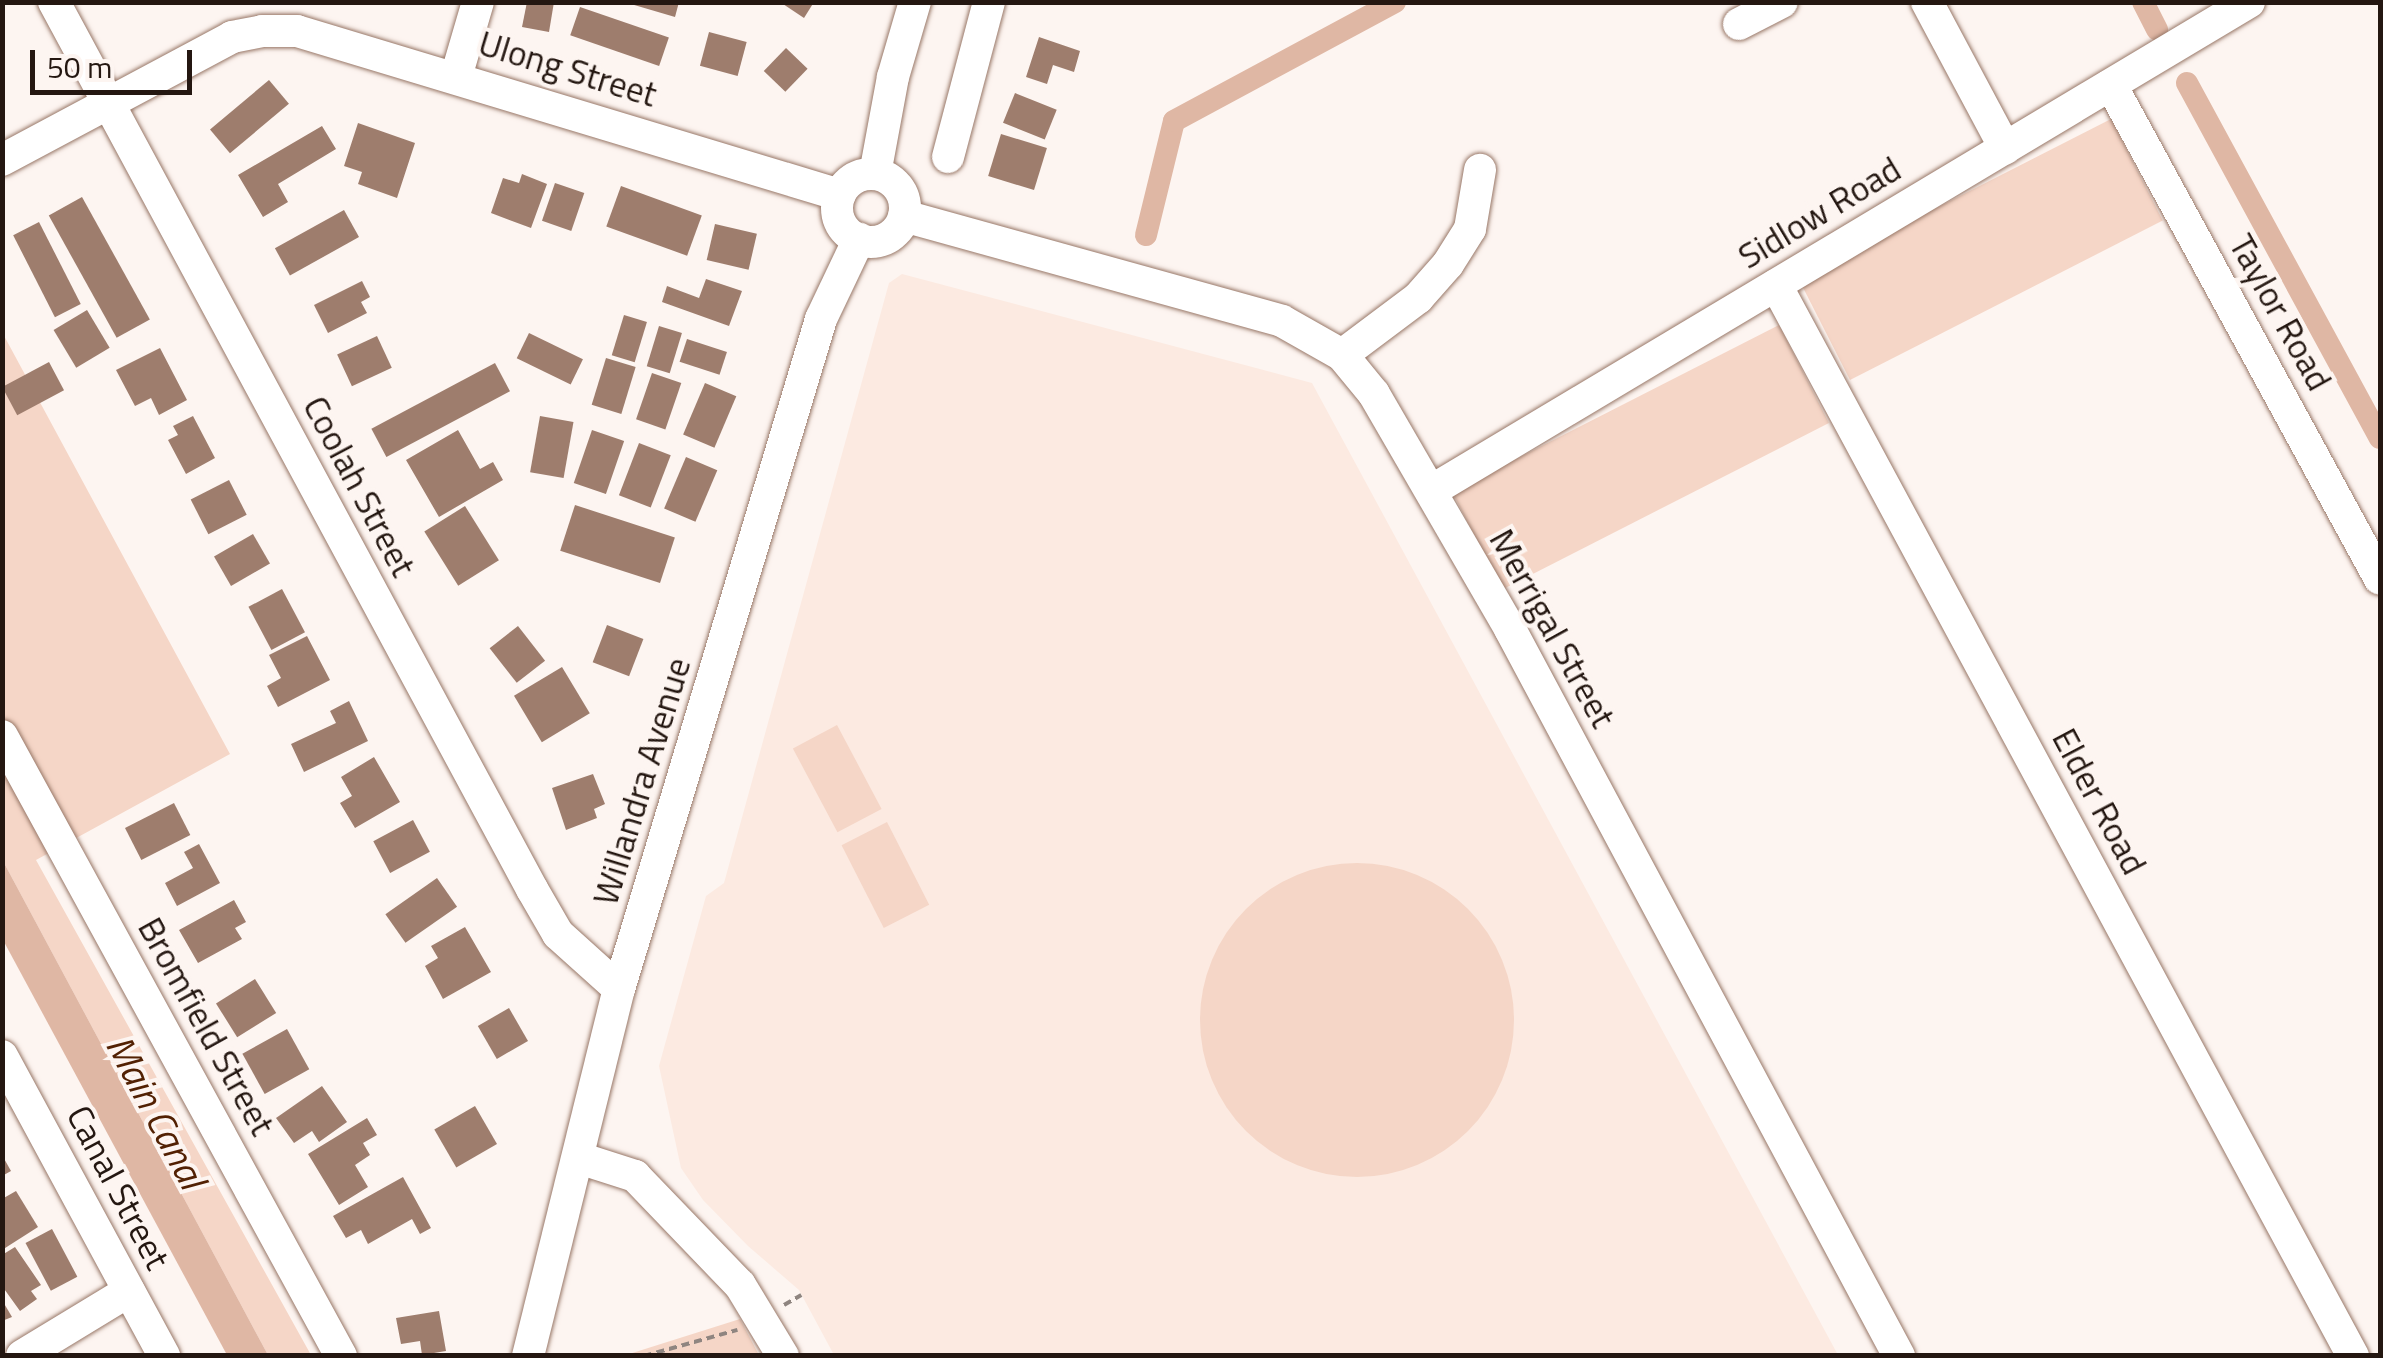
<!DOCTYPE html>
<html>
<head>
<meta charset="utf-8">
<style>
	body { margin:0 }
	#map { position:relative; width:2383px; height:1358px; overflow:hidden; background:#fdf5f1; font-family:"Titillium Web",sans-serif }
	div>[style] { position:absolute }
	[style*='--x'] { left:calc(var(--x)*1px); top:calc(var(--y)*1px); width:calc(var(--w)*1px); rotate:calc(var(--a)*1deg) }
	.built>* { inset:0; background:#fceae1 }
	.green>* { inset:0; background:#f5d6c7; transform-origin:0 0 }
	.round { border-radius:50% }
	.water>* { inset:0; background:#dfb7a4 }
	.canal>* { height:22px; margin:-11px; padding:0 11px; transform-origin:11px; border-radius:11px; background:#dfb7a4 }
	.building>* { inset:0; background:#9e7d6d; transform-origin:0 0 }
	.path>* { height:4px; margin-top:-2px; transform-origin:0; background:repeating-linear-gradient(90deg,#8f8580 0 8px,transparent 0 13px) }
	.roads { filter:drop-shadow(0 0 2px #987767) drop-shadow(0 0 2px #987767) }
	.minor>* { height:32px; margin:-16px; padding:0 16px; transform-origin:16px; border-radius:16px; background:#fff }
	.minor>.ring { margin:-16px; padding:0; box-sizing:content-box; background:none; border:32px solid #fff; border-radius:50% }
	span { translate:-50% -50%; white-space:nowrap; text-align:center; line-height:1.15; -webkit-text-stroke:8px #fdf5f1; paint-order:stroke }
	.street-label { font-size:35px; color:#241711 }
	.water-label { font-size:38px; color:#522103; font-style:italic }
	.frame { position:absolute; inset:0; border:5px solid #241711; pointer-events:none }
	.scale { position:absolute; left:30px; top:50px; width:162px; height:45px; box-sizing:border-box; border:5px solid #241711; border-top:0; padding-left:12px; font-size:30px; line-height:35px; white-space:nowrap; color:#241711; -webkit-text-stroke:8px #fdf5f1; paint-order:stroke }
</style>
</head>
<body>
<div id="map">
	<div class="built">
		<div style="clip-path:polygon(902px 274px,1312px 383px,1838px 1355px,834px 1355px,799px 1290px,748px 1246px,703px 1200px,681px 1168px,659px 1066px,706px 896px,724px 883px,889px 283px)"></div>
	</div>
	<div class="green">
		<div style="left:2111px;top:119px;width:114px;height:351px;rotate:63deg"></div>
		<div style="left:1779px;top:325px;width:110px;height:367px;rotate:63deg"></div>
		<div style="clip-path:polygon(2px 332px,230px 754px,36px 860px,311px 1355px,268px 1355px,3px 861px)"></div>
		<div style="left:837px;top:725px;width:95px;height:50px;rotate:62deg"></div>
		<div style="left:887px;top:822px;width:93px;height:51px;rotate:63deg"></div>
		<div class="round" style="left:1200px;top:863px;width:314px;height:314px"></div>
		<div style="clip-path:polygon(740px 1319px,759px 1355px,626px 1355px)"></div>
	</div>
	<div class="water">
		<div style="clip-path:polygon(3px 861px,268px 1355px,227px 1355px,3px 940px)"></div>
	</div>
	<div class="canal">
		<div style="--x:2143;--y:2;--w:31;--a:63"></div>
		<div style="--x:2187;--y:83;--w:404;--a:61.5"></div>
		<div style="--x:1146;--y:235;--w:117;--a:-76.2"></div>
		<div style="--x:1174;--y:121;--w:251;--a:-28.3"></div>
	</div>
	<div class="building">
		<div style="clip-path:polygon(527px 2px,554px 2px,549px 32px,522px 27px)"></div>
		<div style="clip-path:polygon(624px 2px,679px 2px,675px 17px)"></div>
		<div style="clip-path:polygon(780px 2px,814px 2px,804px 18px)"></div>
		<div style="left:580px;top:7px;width:94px;height:30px;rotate:19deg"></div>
		<div style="left:709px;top:32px;width:39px;height:35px;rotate:15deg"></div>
		<div style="clip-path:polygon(1039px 37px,1080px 51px,1074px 72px,1053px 65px,1047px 84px,1026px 77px)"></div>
		<div style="left:786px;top:48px;width:30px;height:32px;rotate:44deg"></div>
		<div style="left:269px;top:80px;width:31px;height:77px;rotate:50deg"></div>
		<div style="left:1015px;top:93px;width:45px;height:32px;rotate:22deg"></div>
		<div style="clip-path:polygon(358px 123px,415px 143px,397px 198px,358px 184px,362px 172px,344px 166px)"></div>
		<div style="clip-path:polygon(322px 126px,336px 149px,278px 184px,288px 202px,263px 217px,238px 175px)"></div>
		<div style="left:1001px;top:134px;width:48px;height:44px;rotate:17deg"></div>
		<div style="clip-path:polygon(522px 174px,547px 184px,531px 228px,491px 213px,503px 178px,519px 183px)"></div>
		<div style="left:555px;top:183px;width:31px;height:40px;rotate:19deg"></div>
		<div style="left:621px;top:186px;width:86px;height:43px;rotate:20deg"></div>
		<div style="left:82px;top:197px;width:140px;height:38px;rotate:61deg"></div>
		<div style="left:344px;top:210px;width:31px;height:79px;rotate:61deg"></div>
		<div style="left:39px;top:222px;width:92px;height:29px;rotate:63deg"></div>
		<div style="left:715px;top:224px;width:43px;height:37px;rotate:13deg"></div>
		<div style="clip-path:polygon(706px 279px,742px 291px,729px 326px,662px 302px,667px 286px,699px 298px)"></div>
		<div style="clip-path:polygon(362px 281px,370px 297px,361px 302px,367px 313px,328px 333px,314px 305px)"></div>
		<div style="left:87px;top:310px;width:44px;height:39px;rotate:59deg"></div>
		<div style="left:624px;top:315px;width:24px;height:42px;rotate:17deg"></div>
		<div style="left:659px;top:326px;width:24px;height:42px;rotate:17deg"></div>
		<div style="left:529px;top:333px;width:60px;height:28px;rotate:26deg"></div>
		<div style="left:377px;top:336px;width:35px;height:44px;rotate:65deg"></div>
		<div style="left:687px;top:339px;width:42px;height:24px;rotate:18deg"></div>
		<div style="clip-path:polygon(160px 348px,187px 400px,159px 415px,151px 398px,135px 406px,116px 370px)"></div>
		<div style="left:606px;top:358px;width:31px;height:49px;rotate:17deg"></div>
		<div style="left:49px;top:362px;width:32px;height:53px;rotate:62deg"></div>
		<div style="left:495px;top:363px;width:32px;height:140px;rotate:62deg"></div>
		<div style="left:652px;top:373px;width:31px;height:49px;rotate:19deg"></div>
		<div style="left:705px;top:383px;width:34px;height:56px;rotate:23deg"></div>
		<div style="clip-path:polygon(193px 416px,215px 458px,186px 474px,168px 440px,178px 435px,173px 426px)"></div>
		<div style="left:540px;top:416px;width:34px;height:57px;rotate:10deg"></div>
		<div style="clip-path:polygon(458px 430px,480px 469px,493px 462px,503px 480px,439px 517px,406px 460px)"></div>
		<div style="left:592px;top:430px;width:34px;height:56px;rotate:19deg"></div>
		<div style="left:639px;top:443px;width:34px;height:56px;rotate:21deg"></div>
		<div style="left:686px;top:457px;width:34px;height:56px;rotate:23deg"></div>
		<div style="left:229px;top:480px;width:39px;height:43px;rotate:63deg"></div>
		<div style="left:575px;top:505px;width:105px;height:48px;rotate:18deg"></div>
		<div style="left:465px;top:506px;width:64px;height:48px;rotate:58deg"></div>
		<div style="left:253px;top:534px;width:34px;height:45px;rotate:60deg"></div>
		<div style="left:282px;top:589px;width:49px;height:38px;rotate:62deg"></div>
		<div style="left:607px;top:625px;width:39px;height:40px;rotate:21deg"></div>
		<div style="left:518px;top:626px;width:44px;height:36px;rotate:52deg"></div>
		<div style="clip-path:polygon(307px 636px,330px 680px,278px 707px,267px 686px,281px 678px,269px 655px)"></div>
		<div style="left:562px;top:667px;width:54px;height:56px;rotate:59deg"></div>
		<div style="clip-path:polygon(349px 701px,368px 741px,304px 772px,291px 744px,336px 723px,330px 711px)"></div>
		<div style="clip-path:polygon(374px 757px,400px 802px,355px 828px,340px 803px,352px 796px,341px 777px)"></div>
		<div style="clip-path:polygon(593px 774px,605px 804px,594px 809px,597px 818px,566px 830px,552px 788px)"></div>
		<div style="left:174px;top:803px;width:36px;height:55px;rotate:63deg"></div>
		<div style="left:413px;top:820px;width:36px;height:45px;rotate:62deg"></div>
		<div style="clip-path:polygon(199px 844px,220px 883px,177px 906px,165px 883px,193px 868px,184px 852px)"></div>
		<div style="left:437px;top:878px;width:35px;height:63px;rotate:55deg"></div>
		<div style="clip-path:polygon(234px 900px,246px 922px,235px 928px,242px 939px,198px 963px,179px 930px)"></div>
		<div style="clip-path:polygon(465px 927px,491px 972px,443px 999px,425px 966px,438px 958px,431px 946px)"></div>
		<div style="left:255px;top:979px;width:40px;height:46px;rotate:58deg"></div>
		<div style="left:509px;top:1008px;width:38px;height:36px;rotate:60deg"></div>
		<div style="left:287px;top:1029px;width:46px;height:51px;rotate:61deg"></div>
		<div style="clip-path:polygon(322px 1086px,347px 1122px,319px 1142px,312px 1131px,294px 1143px,276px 1118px)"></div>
		<div style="left:475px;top:1106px;width:44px;height:47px;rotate:60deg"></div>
		<div style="clip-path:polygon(367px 1118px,377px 1135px,363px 1143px,370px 1155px,355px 1165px,368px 1187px,339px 1205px,308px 1154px)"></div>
		<div style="clip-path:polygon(2px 1155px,11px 1171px,2px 1176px)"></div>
		<div style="clip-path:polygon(403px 1177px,431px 1228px,420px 1234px,412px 1219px,368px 1244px,361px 1230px,346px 1238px,333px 1216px)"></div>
		<div style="clip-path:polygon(16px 1191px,38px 1227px,2px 1250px,2px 1199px)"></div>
		<div style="left:52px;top:1229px;width:54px;height:30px;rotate:62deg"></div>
		<div style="clip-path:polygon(15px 1247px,41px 1285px,31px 1291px,37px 1299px,20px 1311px,2px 1286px,2px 1255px)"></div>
		<div style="clip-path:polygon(2px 1300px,12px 1317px,2px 1321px)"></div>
		<div style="clip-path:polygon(439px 1311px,446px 1351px,422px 1355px,420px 1341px,401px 1344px,396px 1318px)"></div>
	</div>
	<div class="path">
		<div style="--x:784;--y:1305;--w:20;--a:-30"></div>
		<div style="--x:644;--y:1356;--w:97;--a:-15.6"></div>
	</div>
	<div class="roads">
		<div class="minor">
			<div style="--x:54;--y:2;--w:1008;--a:61.68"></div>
			<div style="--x:532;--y:889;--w:52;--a:60"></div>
			<div style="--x:558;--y:934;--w:82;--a:42"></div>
			<div style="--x:1927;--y:2;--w:166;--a:61.9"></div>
			<div style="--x:1739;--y:24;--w:48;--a:-27.1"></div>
			<div style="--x:456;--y:77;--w:78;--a:-73.7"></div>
			<div style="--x:2111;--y:85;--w:562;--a:61.43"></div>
			<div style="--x:948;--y:157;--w:160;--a:-75.2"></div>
			<div style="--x:2;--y:160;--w:261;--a:-28.1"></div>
			<div style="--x:232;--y:37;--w:31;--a:-11"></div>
			<div style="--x:262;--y:31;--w:35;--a:0"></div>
			<div style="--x:297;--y:31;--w:567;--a:16.81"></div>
			<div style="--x:875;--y:174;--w:99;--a:-79.5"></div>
			<div style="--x:893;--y:77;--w:78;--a:-73.7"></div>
			<div class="ring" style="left:837px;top:174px;width:36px;height:36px"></div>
			<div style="--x:904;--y:216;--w:392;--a:15.5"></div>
			<div style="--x:1282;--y:321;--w:69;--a:29.5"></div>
			<div style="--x:1342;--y:355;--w:50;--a:50.6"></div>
			<div style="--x:1374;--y:394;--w:272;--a:59.9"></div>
			<div style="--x:1510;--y:629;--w:825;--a:61.85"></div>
			<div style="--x:1776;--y:285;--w:1217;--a:61.69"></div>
			<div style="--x:1342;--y:355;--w:95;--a:-36.9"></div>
			<div style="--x:1418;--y:298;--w:45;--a:-48.6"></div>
			<div style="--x:1448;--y:264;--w:41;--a:-57.8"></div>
			<div style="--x:1470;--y:229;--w:60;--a:-80.4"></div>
			<div style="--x:1431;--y:491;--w:953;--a:-30.87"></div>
			<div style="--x:2;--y:736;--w:707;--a:61.33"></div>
			<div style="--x:2;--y:1056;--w:341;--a:61.6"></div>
			<div style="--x:579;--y:1158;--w:59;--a:17.8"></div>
			<div style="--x:635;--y:1176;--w:151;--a:46.1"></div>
			<div style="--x:740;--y:1285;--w:83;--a:58.8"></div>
			<div style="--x:22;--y:1356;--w:125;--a:-31.3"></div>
			<div style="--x:528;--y:1356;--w:378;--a:-76.1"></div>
			<div style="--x:619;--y:989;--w:700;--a:-73.22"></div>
			<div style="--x:821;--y:319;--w:89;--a:-64.6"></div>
		</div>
	</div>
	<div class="street-label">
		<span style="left:568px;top:68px;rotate:17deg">Ulong Street</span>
		<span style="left:1819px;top:212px;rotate:-31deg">Sidlow Road</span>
		<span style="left:2281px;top:312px;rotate:61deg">Taylor Road</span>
		<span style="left:360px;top:486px;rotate:62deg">Coolah Street</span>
		<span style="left:1553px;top:628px;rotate:61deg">Merrigal Street</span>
		<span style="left:641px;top:781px;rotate:-73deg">Willandra Avenue</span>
		<span style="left:2100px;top:801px;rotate:62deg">Elder Road</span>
		<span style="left:207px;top:1026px;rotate:61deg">Bromfield Street</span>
		<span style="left:119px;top:1187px;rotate:62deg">Canal Street</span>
	</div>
	<div class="water-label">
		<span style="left:156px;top:1112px;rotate:62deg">Main Canal</span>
	</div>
	<div class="frame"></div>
	<div class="scale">50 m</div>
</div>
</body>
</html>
